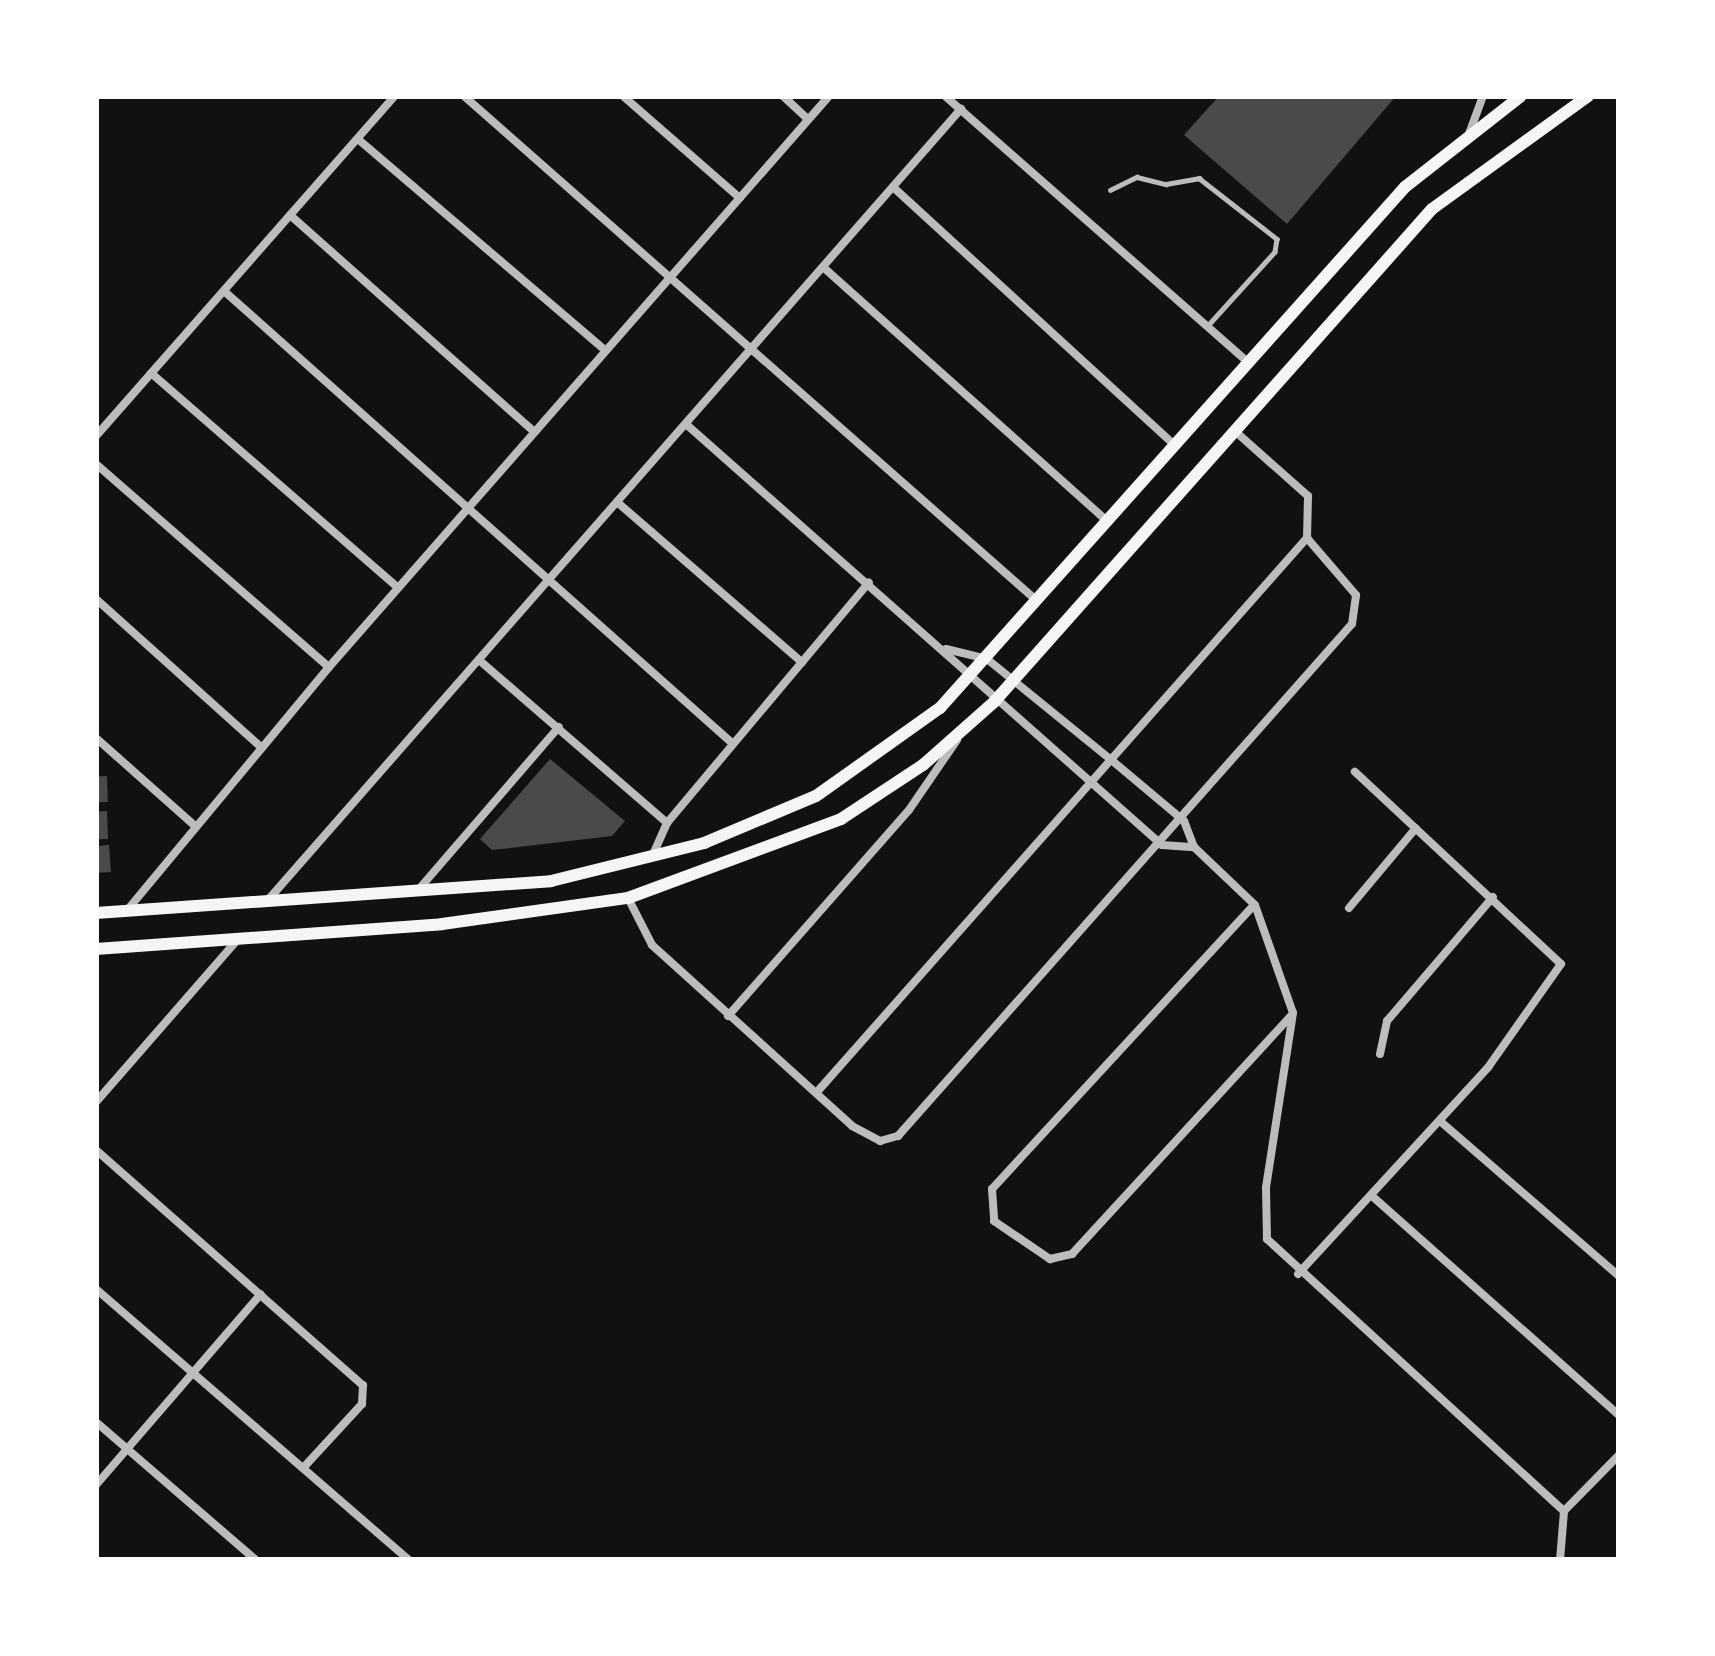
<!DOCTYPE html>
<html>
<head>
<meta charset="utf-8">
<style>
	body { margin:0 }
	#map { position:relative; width:1715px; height:1656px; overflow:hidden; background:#111; font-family:Raleway,sans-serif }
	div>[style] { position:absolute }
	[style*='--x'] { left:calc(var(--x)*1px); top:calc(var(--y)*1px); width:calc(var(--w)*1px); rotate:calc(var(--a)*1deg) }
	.building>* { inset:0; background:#4a4a4a; transform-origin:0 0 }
	.service>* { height:4.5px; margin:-2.25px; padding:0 2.25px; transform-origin:2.25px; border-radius:2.25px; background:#bcbcbc }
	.minor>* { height:8px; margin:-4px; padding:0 4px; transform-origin:4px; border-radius:4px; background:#bcbcbc }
	.primary>* { height:12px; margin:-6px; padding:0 6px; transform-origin:6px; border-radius:6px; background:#f5f5f5 }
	span { translate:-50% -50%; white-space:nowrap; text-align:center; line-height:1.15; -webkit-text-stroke:12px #fff; paint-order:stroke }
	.frame { position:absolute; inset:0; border:99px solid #fff; pointer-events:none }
</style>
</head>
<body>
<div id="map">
	<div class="building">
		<div style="clip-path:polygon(1219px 96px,1396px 96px,1287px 224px,1184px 135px)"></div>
		<div style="clip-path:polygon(550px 759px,625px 821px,612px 836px,492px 850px,480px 839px)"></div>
		<div style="left:107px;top:776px;width:26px;height:11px;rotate:88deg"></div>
		<div style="left:107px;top:811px;width:28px;height:11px;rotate:88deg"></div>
		<div style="left:109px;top:845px;width:27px;height:13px;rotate:86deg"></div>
	</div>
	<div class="service">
		<div style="--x:1110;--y:190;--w:30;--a:-26"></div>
		<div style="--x:1137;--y:177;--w:30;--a:14"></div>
		<div style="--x:1166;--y:184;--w:34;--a:-10"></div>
		<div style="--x:1199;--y:178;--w:99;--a:38"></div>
		<div style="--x:1277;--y:239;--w:13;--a:99"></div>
		<div style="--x:1275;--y:252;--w:100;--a:132.2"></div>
	</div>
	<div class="minor">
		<div style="--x:464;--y:96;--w:762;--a:41.38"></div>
		<div style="--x:623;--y:96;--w:155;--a:41.1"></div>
		<div style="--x:783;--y:96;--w:34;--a:43"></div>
		<div style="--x:945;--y:96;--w:403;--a:41.3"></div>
		<div style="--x:1469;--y:134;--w:40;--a:-69.8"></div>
		<div style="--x:359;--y:140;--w:323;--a:40.5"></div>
		<div style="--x:893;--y:187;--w:382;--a:42.5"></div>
		<div style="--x:290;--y:215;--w:327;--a:41.6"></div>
		<div style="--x:823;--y:267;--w:381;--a:41.8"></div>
		<div style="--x:224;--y:291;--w:680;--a:41.66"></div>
		<div style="--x:151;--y:373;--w:327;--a:41"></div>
		<div style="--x:687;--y:425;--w:634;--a:41.48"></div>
		<div style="--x:1162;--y:845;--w:32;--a:4"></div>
		<div style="--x:96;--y:436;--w:453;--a:-48.7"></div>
		<div style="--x:96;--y:464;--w:309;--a:41.1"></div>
		<div style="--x:617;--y:502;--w:245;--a:40.9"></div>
		<div style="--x:96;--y:599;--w:222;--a:41.9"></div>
		<div style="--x:946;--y:649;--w:42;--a:13.7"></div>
		<div style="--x:987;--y:659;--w:157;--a:39.1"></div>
		<div style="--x:1109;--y:758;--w:98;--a:40"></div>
		<div style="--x:1184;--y:821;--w:28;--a:69"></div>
		<div style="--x:1194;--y:847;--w:84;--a:43.6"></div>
		<div style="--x:1255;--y:905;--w:114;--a:70.6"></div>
		<div style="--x:1293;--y:1013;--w:177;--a:98.8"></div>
		<div style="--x:1266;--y:1188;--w:51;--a:88.9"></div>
		<div style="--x:1267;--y:1239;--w:403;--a:42.5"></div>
		<div style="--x:479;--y:660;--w:249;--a:40.9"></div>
		<div style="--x:667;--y:823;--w:37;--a:114"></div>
		<div style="--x:96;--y:738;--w:131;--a:41.6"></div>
		<div style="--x:667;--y:823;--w:314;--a:-50"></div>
		<div style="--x:419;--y:889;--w:214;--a:-49.2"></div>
		<div style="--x:628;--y:898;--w:53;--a:62.9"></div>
		<div style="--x:652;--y:945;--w:270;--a:42.1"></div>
		<div style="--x:852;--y:1126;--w:32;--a:28"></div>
		<div style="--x:880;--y:1141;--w:19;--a:-16"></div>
		<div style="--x:898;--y:1136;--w:684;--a:-48.44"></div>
		<div style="--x:1352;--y:624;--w:29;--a:-82"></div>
		<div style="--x:1356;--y:595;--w:75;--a:-130.7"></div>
		<div style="--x:268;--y:900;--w:1052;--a:-48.78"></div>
		<div style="--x:1254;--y:905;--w:386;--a:132.7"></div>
		<div style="--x:992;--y:1189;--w:32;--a:86"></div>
		<div style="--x:994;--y:1221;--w:68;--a:34.2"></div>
		<div style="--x:1050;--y:1259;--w:23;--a:-13"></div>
		<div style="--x:1072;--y:1254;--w:325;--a:-47.4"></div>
		<div style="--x:129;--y:908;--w:313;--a:-50.3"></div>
		<div style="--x:329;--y:667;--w:759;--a:-48.79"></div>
		<div style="--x:1349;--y:908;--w:104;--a:-50.1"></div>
		<div style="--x:728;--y:1016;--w:274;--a:-48.7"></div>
		<div style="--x:909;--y:810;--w:85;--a:-55.6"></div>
		<div style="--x:1380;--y:1054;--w:34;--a:-78"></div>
		<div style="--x:1387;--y:1021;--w:163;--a:-49.5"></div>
		<div style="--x:817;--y:1092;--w:740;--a:-48.51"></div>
		<div style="--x:1307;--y:538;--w:42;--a:-88.6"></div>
		<div style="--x:1308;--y:496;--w:96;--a:-138.4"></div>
		<div style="--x:96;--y:1102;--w:219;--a:-48.9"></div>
		<div style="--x:1440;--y:1121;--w:237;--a:40.9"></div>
		<div style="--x:96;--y:1150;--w:356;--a:41.4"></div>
		<div style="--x:363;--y:1385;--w:19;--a:93"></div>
		<div style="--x:362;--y:1404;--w:84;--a:132.6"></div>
		<div style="--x:1372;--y:1196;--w:330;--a:41.6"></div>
		<div style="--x:1298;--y:1274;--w:282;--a:-47.4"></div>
		<div style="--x:1489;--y:1066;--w:125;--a:-54.8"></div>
		<div style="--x:1561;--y:964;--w:282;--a:-137"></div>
		<div style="--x:96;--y:1289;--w:414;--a:40.9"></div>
		<div style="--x:96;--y:1422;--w:211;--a:40.8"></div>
		<div style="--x:96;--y:1485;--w:252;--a:-49.2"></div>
		<div style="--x:1560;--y:1560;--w:49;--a:-85.3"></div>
		<div style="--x:1564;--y:1511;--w:78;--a:-45.5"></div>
	</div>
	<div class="primary">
		<div style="--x:96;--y:913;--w:456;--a:-4"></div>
		<div style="--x:551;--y:881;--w:158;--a:-13.9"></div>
		<div style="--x:704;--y:843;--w:121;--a:-22.8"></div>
		<div style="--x:816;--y:796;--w:152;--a:-35.4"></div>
		<div style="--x:940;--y:708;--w:698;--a:-48.25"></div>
		<div style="--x:1405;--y:187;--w:147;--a:-38.1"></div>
		<div style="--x:96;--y:949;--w:347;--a:-4.1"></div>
		<div style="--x:442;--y:924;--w:188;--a:-8"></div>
		<div style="--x:628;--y:898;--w:227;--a:-20.3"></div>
		<div style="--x:841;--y:819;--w:98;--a:-33.4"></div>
		<div style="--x:923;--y:765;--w:95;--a:-41.6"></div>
		<div style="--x:994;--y:702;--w:659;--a:-48.38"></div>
		<div style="--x:1432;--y:209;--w:193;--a:-35.9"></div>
	</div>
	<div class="frame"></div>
</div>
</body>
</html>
